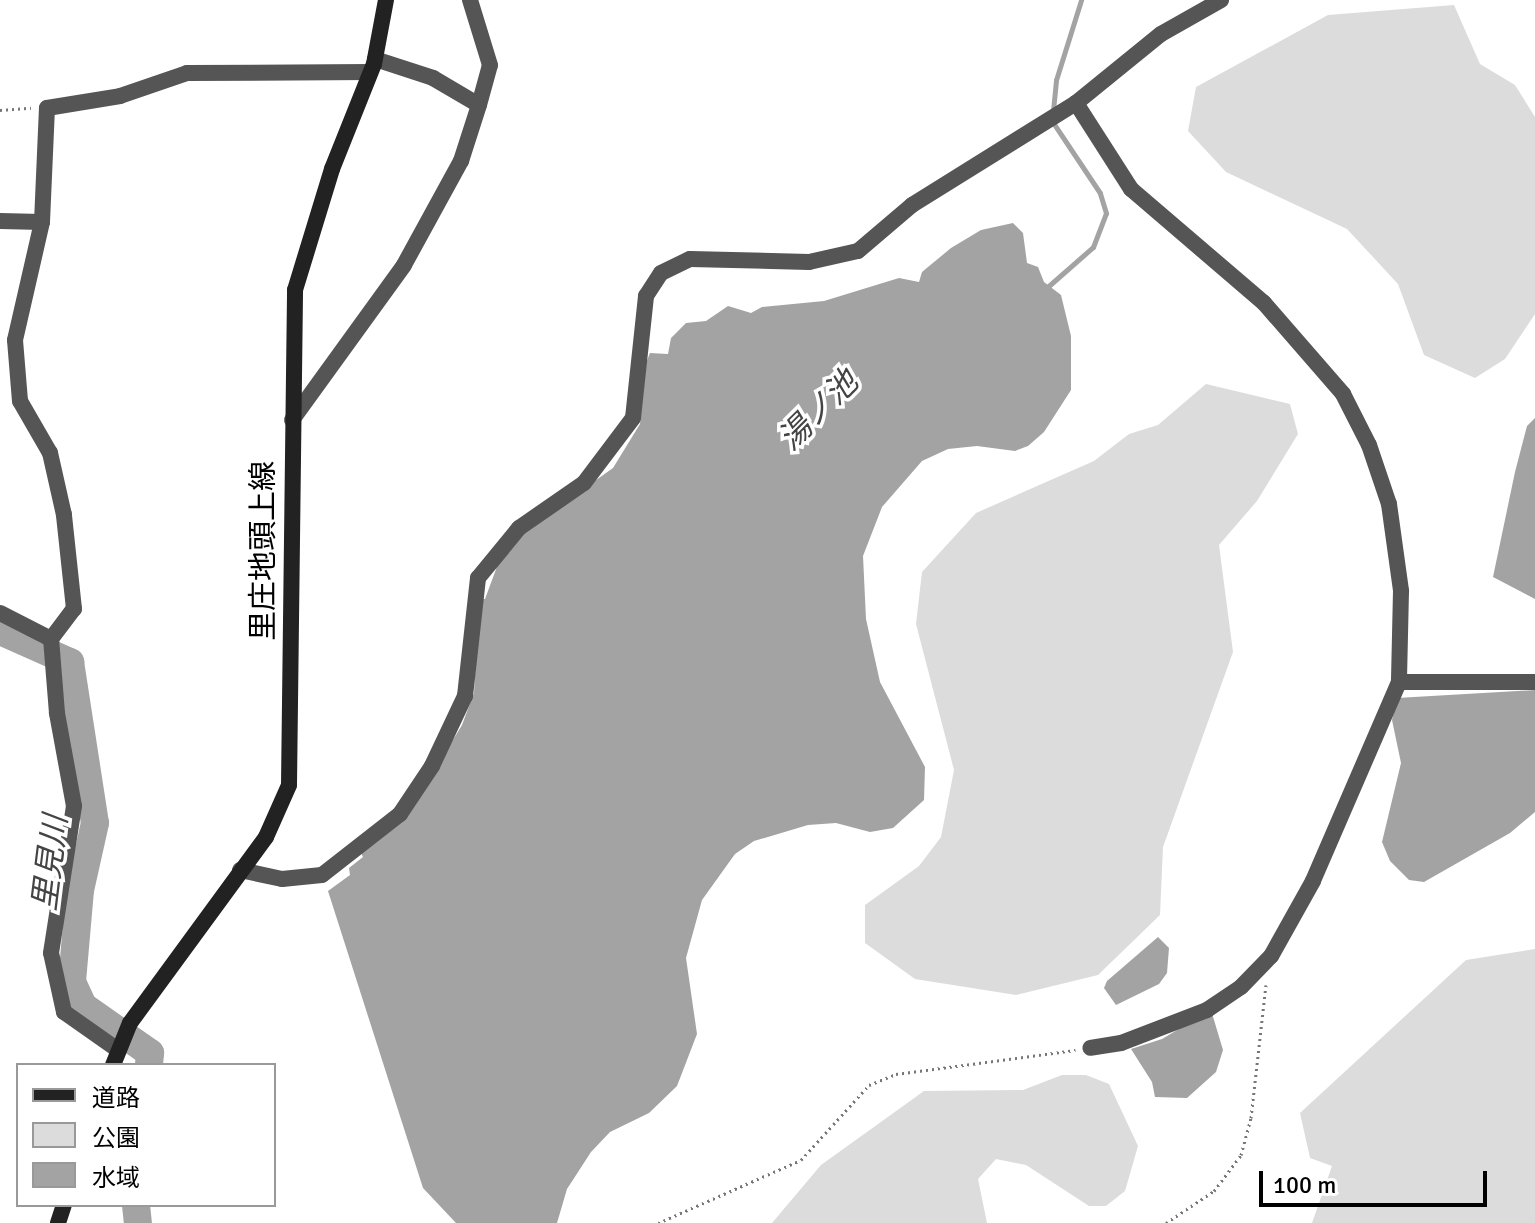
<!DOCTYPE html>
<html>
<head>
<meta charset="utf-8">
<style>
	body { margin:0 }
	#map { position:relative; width:1535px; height:1223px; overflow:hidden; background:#fff; font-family:Signika,"Noto Sans JP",sans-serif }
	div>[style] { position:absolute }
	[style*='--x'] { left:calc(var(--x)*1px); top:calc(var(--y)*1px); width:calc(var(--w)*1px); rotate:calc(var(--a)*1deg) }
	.green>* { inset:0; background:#dcdcdc }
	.water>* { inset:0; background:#a3a3a3 }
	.stream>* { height:5px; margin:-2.5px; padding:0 2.5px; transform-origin:2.5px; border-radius:2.5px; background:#a3a3a3 }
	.river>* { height:28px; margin:-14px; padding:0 14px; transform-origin:14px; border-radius:14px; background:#a3a3a3 }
	.path>* { height:3px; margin-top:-1.5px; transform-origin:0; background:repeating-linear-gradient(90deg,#777 0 2px,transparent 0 6px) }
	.street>* { height:16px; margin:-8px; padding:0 8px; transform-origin:8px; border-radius:8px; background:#555 }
	.secondary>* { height:16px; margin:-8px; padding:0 8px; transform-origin:8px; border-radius:8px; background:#222 }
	span { translate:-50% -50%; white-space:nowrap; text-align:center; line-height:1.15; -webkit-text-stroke:7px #fff; paint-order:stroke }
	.street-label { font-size:30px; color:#000 }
	.water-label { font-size:32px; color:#444; font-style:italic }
	.legend { position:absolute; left:16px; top:1063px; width:260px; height:144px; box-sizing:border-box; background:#fff; border:2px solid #999; margin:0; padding:10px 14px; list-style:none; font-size:24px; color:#000 }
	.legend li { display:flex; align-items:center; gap:16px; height:40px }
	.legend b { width:40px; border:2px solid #999 }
	.scale { position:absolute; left:1259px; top:1171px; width:228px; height:36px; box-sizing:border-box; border:4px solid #000; border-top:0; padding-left:10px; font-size:24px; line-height:28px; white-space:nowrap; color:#000; -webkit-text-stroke:6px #fff; paint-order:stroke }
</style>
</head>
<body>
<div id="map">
	<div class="green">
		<div style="clip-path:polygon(1454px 5px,1480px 64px,1515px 85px,1535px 117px,1535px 314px,1505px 359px,1475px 378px,1424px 355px,1398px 284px,1347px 229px,1226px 172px,1188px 131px,1196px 87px,1328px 15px)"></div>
		<div style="clip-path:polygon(1206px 384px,1290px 404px,1298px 434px,1257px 501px,1219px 545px,1233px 652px,1163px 847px,1160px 915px,1098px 975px,1016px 995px,915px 979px,865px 943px,865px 905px,919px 866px,941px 837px,954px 770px,916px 624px,922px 572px,976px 513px,1094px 461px,1129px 434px,1158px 425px)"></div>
		<div style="clip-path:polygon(1535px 949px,1535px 1223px,1312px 1223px,1332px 1166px,1310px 1158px,1300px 1113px,1466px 960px)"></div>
		<div style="clip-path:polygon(1062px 1075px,1086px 1075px,1109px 1084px,1138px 1146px,1125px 1191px,1106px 1206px,1089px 1206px,1026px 1165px,996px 1159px,978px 1179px,987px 1223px,772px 1223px,821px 1165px,924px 1091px,1023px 1090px)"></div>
	</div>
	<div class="water">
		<div style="clip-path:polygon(1013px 223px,1023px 233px,1027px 263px,1038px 267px,1044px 282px,1061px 295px,1071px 336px,1071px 390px,1044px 432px,1028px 446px,1015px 451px,977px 446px,948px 449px,922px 461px,882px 507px,863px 556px,866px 619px,880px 682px,925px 767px,924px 800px,893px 828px,870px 832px,836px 823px,808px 825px,754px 841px,735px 854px,702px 900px,686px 958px,697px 1034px,677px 1086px,649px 1113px,610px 1132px,591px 1152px,567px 1189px,557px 1223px,456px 1223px,423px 1188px,328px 891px,350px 875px,349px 868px,363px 857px,360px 851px,444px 755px,462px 725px,474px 693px,479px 599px,485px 599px,505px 545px,613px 468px,640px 424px,644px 368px,650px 353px,668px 354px,671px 338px,686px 323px,706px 321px,728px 306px,751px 313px,762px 307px,824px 301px,899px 278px,919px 282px,922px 272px,951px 248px,981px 230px)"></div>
		<div style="clip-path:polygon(1535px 418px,1535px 599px,1493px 577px,1515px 472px,1527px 426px)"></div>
		<div style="clip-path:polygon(1535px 690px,1535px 812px,1510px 833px,1424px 882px,1409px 880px,1390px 861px,1382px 842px,1401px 763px,1392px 720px,1397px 698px)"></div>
		<div style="clip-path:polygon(1158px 937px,1169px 948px,1167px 973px,1159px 984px,1116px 1005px,1104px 988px,1107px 981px)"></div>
		<div style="clip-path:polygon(1211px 1010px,1223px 1050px,1216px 1072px,1187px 1098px,1155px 1097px,1152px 1082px,1131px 1049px,1162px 1039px)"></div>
	</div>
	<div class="stream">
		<div style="--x:1044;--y:290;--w:65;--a:-41.3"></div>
		<div style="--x:1093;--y:247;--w:36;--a:-69"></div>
		<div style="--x:1106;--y:213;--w:21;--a:-107"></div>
		<div style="--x:1100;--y:193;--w:87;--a:-123.7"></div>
		<div style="--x:1052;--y:121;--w:41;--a:-84.4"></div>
		<div style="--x:1056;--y:80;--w:84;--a:-72.6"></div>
	</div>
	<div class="river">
		<div style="--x:0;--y:631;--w:77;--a:23.9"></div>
		<div style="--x:70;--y:662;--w:163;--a:81.2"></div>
		<div style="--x:95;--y:823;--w:69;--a:102.6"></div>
		<div style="--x:80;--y:890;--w:92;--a:95"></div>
		<div style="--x:72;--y:982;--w:26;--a:65"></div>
		<div style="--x:83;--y:1006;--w:82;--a:35"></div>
		<div style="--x:150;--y:1053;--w:12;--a:95"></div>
		<div style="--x:136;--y:1205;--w:18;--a:84"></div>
	</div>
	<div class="path">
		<div style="--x:0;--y:110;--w:31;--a:-4"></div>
		<div style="--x:658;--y:1223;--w:156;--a:-23.8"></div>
		<div style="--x:801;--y:1160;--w:101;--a:-47.8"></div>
		<div style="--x:869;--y:1085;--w:29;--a:-22"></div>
		<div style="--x:896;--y:1074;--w:181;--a:-7.6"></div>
		<div style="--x:1166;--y:1223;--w:58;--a:-33.7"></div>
		<div style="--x:1214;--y:1191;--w:45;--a:-53.1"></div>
		<div style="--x:1241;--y:1155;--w:38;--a:-75"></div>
		<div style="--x:1251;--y:1118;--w:134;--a:-83.6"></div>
	</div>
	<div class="street">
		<div style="--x:375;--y:59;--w:61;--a:18.1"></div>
		<div style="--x:433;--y:78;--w:53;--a:30.4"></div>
		<div style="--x:479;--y:105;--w:41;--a:-74.6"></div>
		<div style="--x:490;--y:65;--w:68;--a:-107.1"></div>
		<div style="--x:1076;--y:103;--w:102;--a:57.4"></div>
		<div style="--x:1131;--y:189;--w:175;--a:40.6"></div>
		<div style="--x:1264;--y:303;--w:121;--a:49"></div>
		<div style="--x:1343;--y:394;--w:57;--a:63"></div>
		<div style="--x:1369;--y:445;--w:62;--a:71.3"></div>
		<div style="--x:1389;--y:504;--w:88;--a:82.1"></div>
		<div style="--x:1401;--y:591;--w:91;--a:91.3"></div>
		<div style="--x:1399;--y:682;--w:217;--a:113.4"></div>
		<div style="--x:1313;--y:881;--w:86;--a:119.2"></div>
		<div style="--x:1271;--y:956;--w:43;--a:134.1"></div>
		<div style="--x:1241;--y:987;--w:41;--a:145.9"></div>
		<div style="--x:1207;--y:1010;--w:92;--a:159"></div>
		<div style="--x:1121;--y:1043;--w:31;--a:171"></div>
		<div style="--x:0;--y:221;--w:42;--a:1.4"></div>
		<div style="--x:292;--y:420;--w:191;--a:-54.1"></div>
		<div style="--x:404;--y:265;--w:119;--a:-61.3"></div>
		<div style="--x:461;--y:161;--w:59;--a:-72.2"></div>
		<div style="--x:0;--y:613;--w:57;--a:27"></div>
		<div style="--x:1399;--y:682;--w:136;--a:0"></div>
		<div style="--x:240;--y:870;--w:43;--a:12.1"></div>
		<div style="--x:282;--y:879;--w:40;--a:-5.7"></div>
		<div style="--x:322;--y:875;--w:99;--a:-38"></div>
		<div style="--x:400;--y:814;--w:58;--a:-56.3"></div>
		<div style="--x:432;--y:766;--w:77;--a:-64.8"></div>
		<div style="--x:465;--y:696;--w:119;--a:-83.7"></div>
		<div style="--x:478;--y:578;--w:65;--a:-50.6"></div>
		<div style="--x:519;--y:528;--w:79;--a:-34.7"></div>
		<div style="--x:584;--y:483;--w:81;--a:-53"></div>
		<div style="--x:633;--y:418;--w:123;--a:-83.9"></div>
		<div style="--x:646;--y:296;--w:27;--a:-57"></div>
		<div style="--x:661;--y:273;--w:32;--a:-26"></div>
		<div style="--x:690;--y:259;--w:119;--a:1.4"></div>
		<div style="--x:809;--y:262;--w:50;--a:-12.7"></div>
		<div style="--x:858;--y:251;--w:71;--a:-40.4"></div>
		<div style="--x:912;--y:205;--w:193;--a:-31.9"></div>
		<div style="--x:1076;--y:103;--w:109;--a:-39.1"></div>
		<div style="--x:1161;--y:34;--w:69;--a:-29.5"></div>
		<div style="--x:118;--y:1050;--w:66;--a:-144.9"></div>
		<div style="--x:64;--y:1012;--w:60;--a:-102.4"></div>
		<div style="--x:51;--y:953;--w:149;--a:-81.1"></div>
		<div style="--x:74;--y:806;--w:95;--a:-100.4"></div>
		<div style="--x:57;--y:713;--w:74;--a:-94.6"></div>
		<div style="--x:51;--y:639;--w:38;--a:-53"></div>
		<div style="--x:74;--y:609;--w:95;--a:-96.1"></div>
		<div style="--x:64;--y:515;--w:64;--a:-102.7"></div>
		<div style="--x:50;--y:453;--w:60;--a:-120"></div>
		<div style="--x:20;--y:401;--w:61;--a:-94.7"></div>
		<div style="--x:15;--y:340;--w:121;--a:-77.1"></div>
		<div style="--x:42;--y:222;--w:114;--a:-87.5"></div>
		<div style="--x:47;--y:108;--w:74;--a:-9.3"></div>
		<div style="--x:120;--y:96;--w:71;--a:-18.9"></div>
		<div style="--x:187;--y:73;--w:183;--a:-0.3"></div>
	</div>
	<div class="secondary">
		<div style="--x:113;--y:1065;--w:45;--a:-68"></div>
		<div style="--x:130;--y:1023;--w:230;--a:-53.8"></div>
		<div style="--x:266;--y:837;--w:57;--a:-66.1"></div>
		<div style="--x:289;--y:785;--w:495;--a:-89.3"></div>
		<div style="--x:295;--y:290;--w:127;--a:-73"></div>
		<div style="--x:332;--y:169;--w:113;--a:-68.2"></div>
		<div style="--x:374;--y:64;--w:65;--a:-79.4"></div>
		<div style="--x:58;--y:1223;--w:19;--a:-72"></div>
	</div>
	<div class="street-label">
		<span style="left:264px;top:551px;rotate:-90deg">里庄地頭上線</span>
	</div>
	<div class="water-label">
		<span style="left:819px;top:411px;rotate:-45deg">湯ノ池</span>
		<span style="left:51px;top:863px;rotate:-83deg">里見川</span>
	</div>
	<ul class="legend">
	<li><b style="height:10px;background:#222"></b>道路</li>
	<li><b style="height:22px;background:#dcdcdc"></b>公園</li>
	<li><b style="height:22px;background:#a3a3a3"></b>水域</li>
	</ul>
	<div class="scale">100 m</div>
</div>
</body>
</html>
